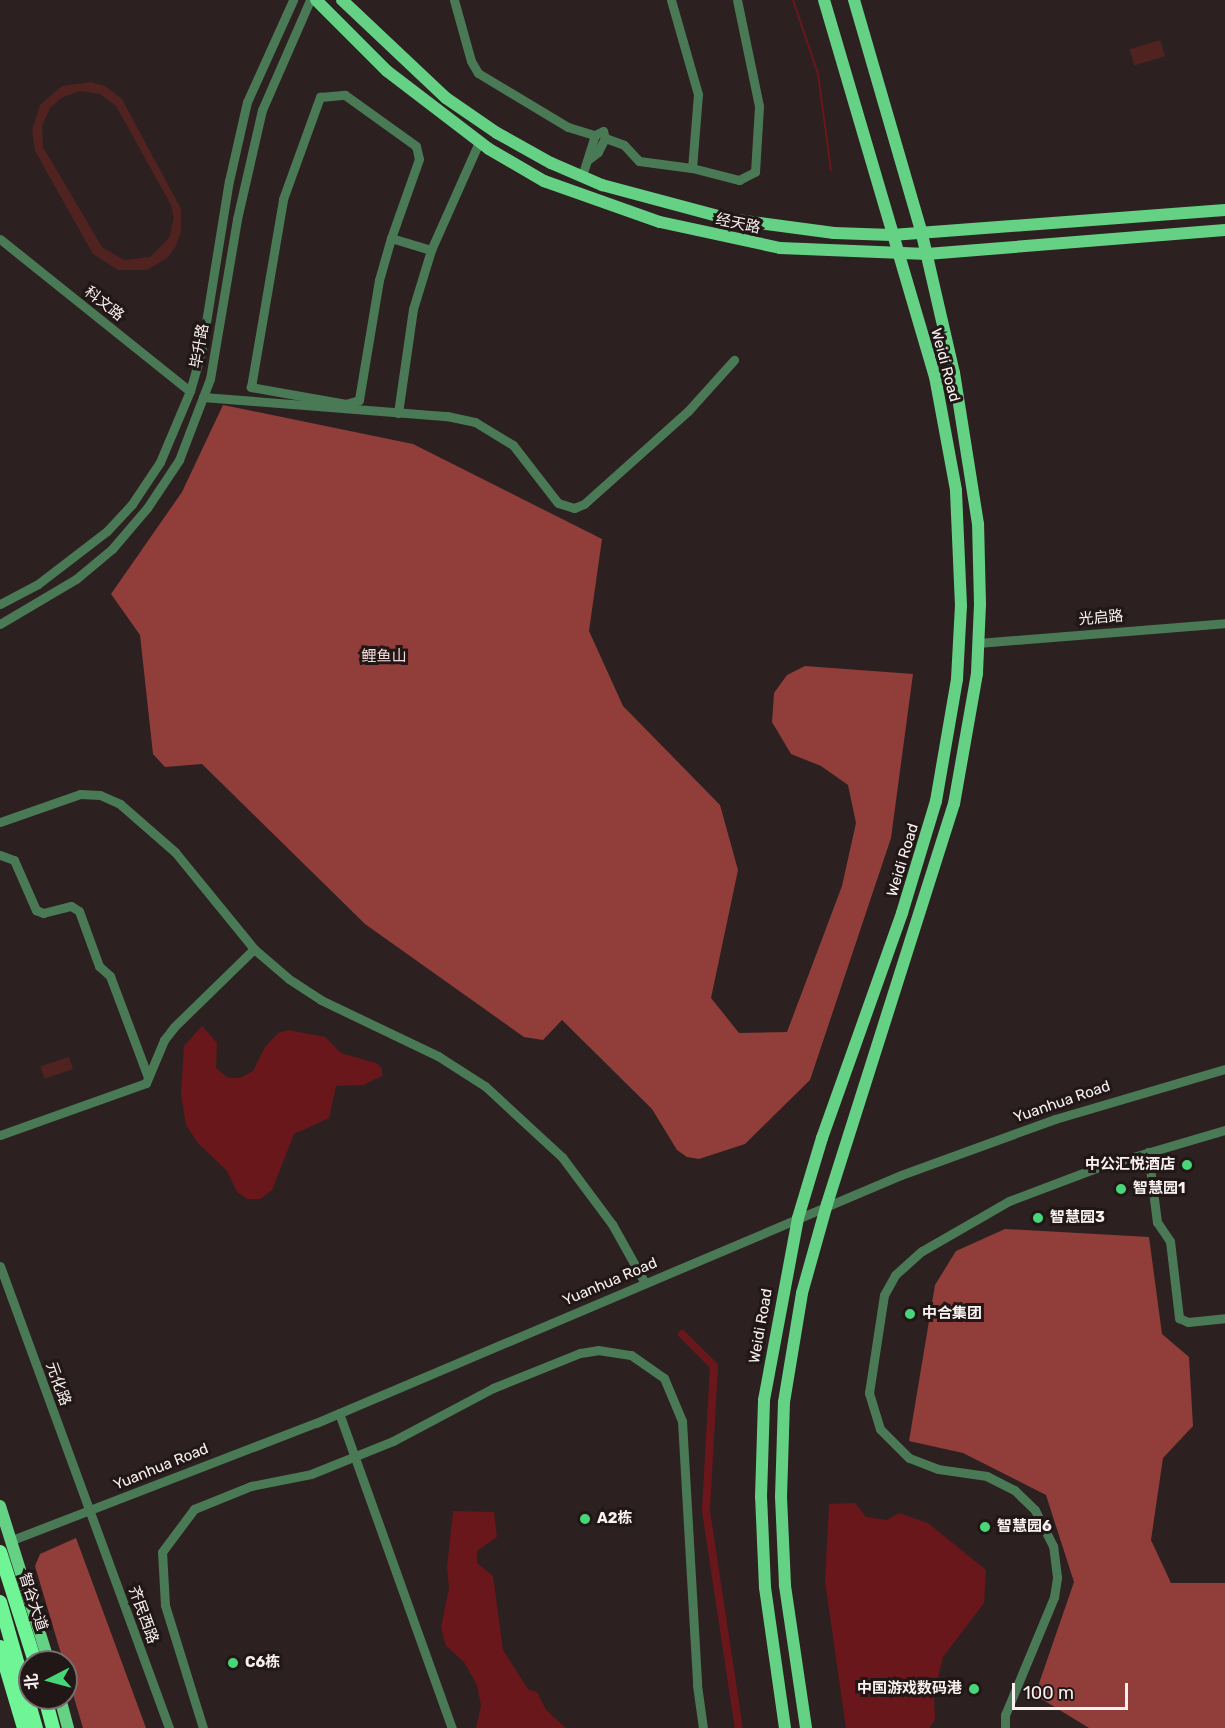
<!DOCTYPE html>
<html>
<head>
<meta charset="utf-8">
<style>
	body { margin:0 }
	#map { position:relative; width:1225px; height:1728px; overflow:hidden; background:#2c2120; font-family:Rubik,"Noto Sans SC",sans-serif }
	div>[style] { position:absolute }
	[style*='--x'] { left:calc(var(--x)*1px); top:calc(var(--y)*1px); width:calc(var(--w)*1px); rotate:calc(var(--a)*1deg) }
	.green>* { inset:0; background:#502220; transform-origin:0 0 }
	.forest>* { inset:0; background:#913d3a }
	.water>* { inset:0; background:#69171a }
	.stream>* { height:2px; margin:-1px; padding:0 1px; transform-origin:1px; border-radius:1px; background:#69171a }
	.canal>* { height:8px; margin:-4px; padding:0 4px; transform-origin:4px; border-radius:4px; background:#69171a }
	.minor>* { height:9px; margin:-4.5px; padding:0 4.5px; transform-origin:4.5px; border-radius:4.5px; background:#497a55 }
	.major>* { height:12px; margin:-6px; padding:0 6px; transform-origin:6px; border-radius:6px; background:#65d184 }
	.highway>* { height:14px; margin:-7px; padding:0 7px; transform-origin:7px; border-radius:7px; background:#6ff496 }
	.dots>* { width:16px; height:16px; translate:-50% -50%; box-sizing:border-box; border:3px solid #221717; border-radius:50% }
	span { translate:-50% -50%; white-space:nowrap; text-align:center; line-height:1.15; -webkit-text-stroke:6px #221717; paint-order:stroke }
	.street-label { font-size:15px; color:#f8f1f0 }
	.park-label { font-size:15px; color:#f3d9d7 }
	.poi-label { font-size:15px; color:#f8f1f0; font-weight:700 }
	.right { translate:-100% -50%; text-align:right }
	.left { translate:0 -50%; text-align:left }
	.north { position:absolute; left:18px; top:1650px; width:60px; height:60px; box-sizing:border-box; background:#221717; border:2px solid #786e6e; border-radius:50%; rotate:264deg; font-size:16px; font-weight:700; line-height:24px; text-align:center; color:#f8f1f0 }
	.north::after { content:''; display:block; margin:auto; width:21px; height:27px; background:#48d778; clip-path:polygon(50% 0,100% 100%,50% 72%,0 100%) }
	.scale { position:absolute; left:1012px; top:1683px; width:116px; height:27px; box-sizing:border-box; border:3px solid #f8f1f0; border-top:0; padding-left:8px; font-size:18px; line-height:21px; white-space:nowrap; color:#f8f1f0; -webkit-text-stroke:4px #221717; paint-order:stroke }
</style>
</head>
<body>
<div id="map">
	<div class="green">
		<div style="left:1160px;top:40px;width:17px;height:32px;rotate:73deg"></div>
		<div style="clip-path:polygon(evenodd,91px 82px,105px 86px,122px 99px,181px 209px,181px 232px,176px 246px,167px 258px,147px 270px,118px 270px,93px 254px,35px 151px,32px 130px,40px 105px,62px 86px,91px 82px,80px 91px,100px 94px,116px 106px,171px 205px,174px 218px,169px 238px,150px 257px,124px 260px,102px 247px,43px 147px,42px 126px,50px 108px,61px 98px,80px 91px)"></div>
		<div style="left:69px;top:1057px;width:13px;height:30px;rotate:72deg"></div>
	</div>
	<div class="forest">
		<div style="clip-path:polygon(223px 405px,413px 444px,602px 539px,589px 631px,623px 706px,720px 805px,738px 870px,711px 998px,739px 1033px,787px 1032px,842px 886px,856px 823px,848px 785px,821px 766px,791px 754px,772px 722px,774px 693px,787px 675px,805px 666px,913px 674px,891px 838px,810px 1080px,745px 1144px,699px 1159px,687px 1157px,677px 1150px,652px 1109px,562px 1020px,543px 1040px,524px 1037px,365px 924px,202px 764px,165px 767px,153px 754px,140px 635px,111px 594px,182px 492px)"></div>
		<div style="clip-path:polygon(1005px 1229px,1149px 1237px,1162px 1334px,1189px 1357px,1193px 1426px,1163px 1458px,1151px 1540px,1171px 1583px,1225px 1583px,1225px 1728px,1089px 1728px,1035px 1695px,1074px 1582px,1046px 1495px,963px 1453px,909px 1441px,935px 1285px,956px 1251px)"></div>
		<div style="clip-path:polygon(76px 1538px,146px 1728px,83px 1728px,35px 1566px,40px 1554px)"></div>
	</div>
	<div class="water">
		<div style="clip-path:polygon(202px 1026px,217px 1043px,216px 1068px,228px 1078px,240px 1078px,253px 1071px,265px 1047px,278px 1033px,288px 1030px,325px 1037px,341px 1053px,376px 1063px,382px 1068px,382px 1076px,363px 1085px,336px 1086px,329px 1118px,294px 1134px,272px 1190px,260px 1199px,247px 1199px,237px 1192px,227px 1171px,198px 1143px,186px 1125px,181px 1095px,184px 1046px)"></div>
		<div style="clip-path:polygon(855px 1503px,866px 1517px,887px 1520px,899px 1513px,928px 1523px,986px 1570px,984px 1603px,943px 1657px,934px 1695px,935px 1720px,929px 1728px,846px 1728px,825px 1582px,829px 1504px)"></div>
		<div style="clip-path:polygon(453px 1511px,494px 1512px,497px 1537px,477px 1551px,477px 1563px,493px 1576px,503px 1650px,528px 1689px,537px 1692px,546px 1710px,566px 1728px,476px 1728px,481px 1706px,477px 1685px,464px 1662px,446px 1646px,441px 1627px,449px 1588px,447px 1567px)"></div>
	</div>
	<div class="stream">
		<div style="--x:793;--y:0;--w:78;--a:71.3"></div>
		<div style="--x:818;--y:74;--w:97;--a:82.3"></div>
	</div>
	<div class="canal">
		<div style="--x:682;--y:1334;--w:45;--a:45"></div>
		<div style="--x:714;--y:1366;--w:145;--a:93.2"></div>
		<div style="--x:706;--y:1511;--w:219;--a:81.4"></div>
	</div>
	<div class="minor">
		<div style="--x:454;--y:0;--w:63;--a:74.4"></div>
		<div style="--x:471;--y:61;--w:14;--a:60"></div>
		<div style="--x:478;--y:73;--w:105;--a:31"></div>
		<div style="--x:568;--y:127;--w:28;--a:17"></div>
		<div style="--x:671;--y:0;--w:98;--a:74"></div>
		<div style="--x:698;--y:94;--w:74;--a:94.6"></div>
		<div style="--x:605;--y:138;--w:20;--a:20"></div>
		<div style="--x:624;--y:145;--w:22;--a:47"></div>
		<div style="--x:639;--y:161;--w:53;--a:7.5"></div>
		<div style="--x:692;--y:168;--w:49;--a:14.3"></div>
		<div style="--x:739;--y:180;--w:18;--a:-27"></div>
		<div style="--x:755;--y:172;--w:66;--a:-86.5"></div>
		<div style="--x:759;--y:106;--w:108;--a:-101.7"></div>
		<div style="--x:582;--y:176;--w:43;--a:-72.4"></div>
		<div style="--x:595;--y:135;--w:9;--a:-27"></div>
		<div style="--x:603;--y:131;--w:7;--a:74"></div>
		<div style="--x:605;--y:138;--w:16;--a:117"></div>
		<div style="--x:598;--y:152;--w:11;--a:142"></div>
		<div style="--x:391;--y:238;--w:44;--a:105.9"></div>
		<div style="--x:379;--y:280;--w:122;--a:99.5"></div>
		<div style="--x:359;--y:400;--w:14;--a:163"></div>
		<div style="--x:346;--y:404;--w:97;--a:-169.9"></div>
		<div style="--x:251;--y:387;--w:191;--a:-80.3"></div>
		<div style="--x:283;--y:199;--w:109;--a:-70.1"></div>
		<div style="--x:320;--y:97;--w:25;--a:-5"></div>
		<div style="--x:345;--y:95;--w:87;--a:35.7"></div>
		<div style="--x:416;--y:146;--w:13;--a:77"></div>
		<div style="--x:419;--y:159;--w:84;--a:109.5"></div>
		<div style="--x:391;--y:238;--w:42;--a:16.7"></div>
		<div style="--x:0;--y:239;--w:243;--a:38.7"></div>
		<div style="--x:203;--y:397;--w:245;--a:4.5"></div>
		<div style="--x:447;--y:416;--w:29;--a:12"></div>
		<div style="--x:475;--y:422;--w:44;--a:31.2"></div>
		<div style="--x:513;--y:445;--w:73;--a:52.2"></div>
		<div style="--x:558;--y:503;--w:17;--a:17"></div>
		<div style="--x:574;--y:508;--w:11;--a:-22"></div>
		<div style="--x:584;--y:504;--w:140;--a:-41.8"></div>
		<div style="--x:688;--y:411;--w:69;--a:-48"></div>
		<div style="--x:398;--y:413;--w:105;--a:-81.8"></div>
		<div style="--x:413;--y:309;--w:62;--a:-73"></div>
		<div style="--x:431;--y:250;--w:118;--a:-66"></div>
		<div style="--x:0;--y:604;--w:43;--a:-27.8"></div>
		<div style="--x:38;--y:584;--w:87;--a:-37.5"></div>
		<div style="--x:107;--y:531;--w:37;--a:-47"></div>
		<div style="--x:132;--y:504;--w:50;--a:-56.3"></div>
		<div style="--x:160;--y:462;--w:77;--a:-67.1"></div>
		<div style="--x:190;--y:391;--w:40;--a:-74"></div>
		<div style="--x:201;--y:353;--w:174;--a:-80.8"></div>
		<div style="--x:229;--y:181;--w:81;--a:-77.2"></div>
		<div style="--x:247;--y:102;--w:112;--a:-65.7"></div>
		<div style="--x:0;--y:624;--w:88;--a:-30.6"></div>
		<div style="--x:76;--y:579;--w:47;--a:-39.8"></div>
		<div style="--x:112;--y:549;--w:54;--a:-49.5"></div>
		<div style="--x:147;--y:508;--w:58;--a:-56.3"></div>
		<div style="--x:179;--y:460;--w:87;--a:-69.1"></div>
		<div style="--x:210;--y:379;--w:162;--a:-80.4"></div>
		<div style="--x:237;--y:219;--w:112;--a:-77.1"></div>
		<div style="--x:262;--y:110;--w:120;--a:-66.4"></div>
		<div style="--x:978;--y:643;--w:248;--a:-4.6"></div>
		<div style="--x:0;--y:822;--w:85;--a:-19.3"></div>
		<div style="--x:80;--y:794;--w:20;--a:3"></div>
		<div style="--x:100;--y:795;--w:22;--a:24"></div>
		<div style="--x:120;--y:804;--w:73;--a:41.1"></div>
		<div style="--x:175;--y:852;--w:125;--a:50.8"></div>
		<div style="--x:254;--y:949;--w:46;--a:40.6"></div>
		<div style="--x:289;--y:979;--w:38;--a:33"></div>
		<div style="--x:321;--y:1000;--w:130;--a:25.6"></div>
		<div style="--x:438;--y:1056;--w:56;--a:32.6"></div>
		<div style="--x:485;--y:1086;--w:105;--a:42.7"></div>
		<div style="--x:562;--y:1157;--w:84;--a:53.3"></div>
		<div style="--x:612;--y:1224;--w:68;--a:60.8"></div>
		<div style="--x:0;--y:855;--w:15;--a:20"></div>
		<div style="--x:14;--y:860;--w:55;--a:66.3"></div>
		<div style="--x:36;--y:910;--w:8;--a:23"></div>
		<div style="--x:43;--y:913;--w:29;--a:-14"></div>
		<div style="--x:71;--y:906;--w:9;--a:32"></div>
		<div style="--x:79;--y:911;--w:59;--a:70"></div>
		<div style="--x:99;--y:966;--w:15;--a:42"></div>
		<div style="--x:110;--y:976;--w:108;--a:69.4"></div>
		<div style="--x:0;--y:1135;--w:155;--a:-19.6"></div>
		<div style="--x:146;--y:1083;--w:47;--a:-67.3"></div>
		<div style="--x:164;--y:1040;--w:16;--a:-52"></div>
		<div style="--x:174;--y:1027;--w:112;--a:-44.3"></div>
		<div style="--x:1148;--y:1152;--w:71;--a:82.7"></div>
		<div style="--x:1157;--y:1222;--w:23;--a:56"></div>
		<div style="--x:1170;--y:1241;--w:78;--a:83.3"></div>
		<div style="--x:1179;--y:1318;--w:10;--a:24"></div>
		<div style="--x:1188;--y:1322;--w:37;--a:-6"></div>
		<div style="--x:0;--y:1266;--w:492;--a:69.9"></div>
		<div style="--x:339;--y:1413;--w:335;--a:70.3"></div>
		<div style="--x:12;--y:1540;--w:326;--a:-21.1"></div>
		<div style="--x:316;--y:1423;--w:635;--a:-22.97"></div>
		<div style="--x:901;--y:1175;--w:164;--a:-20"></div>
		<div style="--x:1055;--y:1119;--w:177;--a:-16.4"></div>
		<div style="--x:203;--y:1728;--w:129;--a:-107.2"></div>
		<div style="--x:165;--y:1605;--w:53;--a:-93.2"></div>
		<div style="--x:162;--y:1552;--w:54;--a:-53.3"></div>
		<div style="--x:194;--y:1509;--w:61;--a:-22"></div>
		<div style="--x:251;--y:1486;--w:61;--a:-11.3"></div>
		<div style="--x:311;--y:1474;--w:88;--a:-21.9"></div>
		<div style="--x:393;--y:1441;--w:113;--a:-27.9"></div>
		<div style="--x:493;--y:1388;--w:94;--a:-21.9"></div>
		<div style="--x:580;--y:1353;--w:18;--a:-9"></div>
		<div style="--x:598;--y:1350;--w:33;--a:9"></div>
		<div style="--x:631;--y:1355;--w:40;--a:34.9"></div>
		<div style="--x:664;--y:1378;--w:47;--a:67.3"></div>
		<div style="--x:682;--y:1421;--w:264;--a:86.7"></div>
		<div style="--x:697;--y:1685;--w:43;--a:82.1"></div>
		<div style="--x:1005;--y:1728;--w:13;--a:-90"></div>
		<div style="--x:1005;--y:1715;--w:128;--a:-67.4"></div>
		<div style="--x:1054;--y:1597;--w:20;--a:-81"></div>
		<div style="--x:1057;--y:1577;--w:31;--a:-97"></div>
		<div style="--x:1053;--y:1546;--w:40;--a:-116.6"></div>
		<div style="--x:1035;--y:1510;--w:29;--a:-136"></div>
		<div style="--x:1014;--y:1490;--w:30;--a:-153"></div>
		<div style="--x:987;--y:1476;--w:49;--a:-171.9"></div>
		<div style="--x:938;--y:1469;--w:31;--a:-159"></div>
		<div style="--x:909;--y:1458;--w:41;--a:-135"></div>
		<div style="--x:880;--y:1429;--w:38;--a:-107"></div>
		<div style="--x:869;--y:1393;--w:99;--a:-81.3"></div>
		<div style="--x:884;--y:1295;--w:23;--a:-61"></div>
		<div style="--x:895;--y:1275;--w:36;--a:-42"></div>
		<div style="--x:922;--y:1251;--w:100;--a:-29.9"></div>
		<div style="--x:1009;--y:1201;--w:96;--a:-20.7"></div>
		<div style="--x:1099;--y:1167;--w:131;--a:-16.4"></div>
	</div>
	<div class="major">
		<div style="--x:316;--y:0;--w:100;--a:45"></div>
		<div style="--x:387;--y:71;--w:128;--a:37.4"></div>
		<div style="--x:489;--y:149;--w:64;--a:30.2"></div>
		<div style="--x:544;--y:181;--w:123;--a:19.5"></div>
		<div style="--x:660;--y:222;--w:123;--a:12.2"></div>
		<div style="--x:780;--y:248;--w:147;--a:2.3"></div>
		<div style="--x:927;--y:254;--w:299;--a:-4.6"></div>
		<div style="--x:342;--y:0;--w:143;--a:43.3"></div>
		<div style="--x:446;--y:98;--w:62;--a:34.5"></div>
		<div style="--x:497;--y:133;--w:62;--a:29.1"></div>
		<div style="--x:551;--y:163;--w:56;--a:23.3"></div>
		<div style="--x:602;--y:185;--w:131;--a:15"></div>
		<div style="--x:729;--y:219;--w:106;--a:7.6"></div>
		<div style="--x:834;--y:233;--w:58;--a:2"></div>
		<div style="--x:892;--y:235;--w:334;--a:-4.3"></div>
		<div style="--x:0;--y:1506;--w:164;--a:72.6"></div>
		<div style="--x:60;--y:1698;--w:31;--a:75"></div>
		<div style="--x:785;--y:1728;--w:142;--a:-98.1"></div>
		<div style="--x:765;--y:1587;--w:90;--a:-92.5"></div>
		<div style="--x:761;--y:1497;--w:97;--a:-88.2"></div>
		<div style="--x:764;--y:1400;--w:185;--a:-79.4"></div>
		<div style="--x:798;--y:1218;--w:84;--a:-73.3"></div>
		<div style="--x:822;--y:1138;--w:239;--a:-70.4"></div>
		<div style="--x:902;--y:913;--w:117;--a:-73.1"></div>
		<div style="--x:936;--y:801;--w:124;--a:-80.2"></div>
		<div style="--x:957;--y:679;--w:73;--a:-86.9"></div>
		<div style="--x:961;--y:606;--w:116;--a:-92.5"></div>
		<div style="--x:956;--y:490;--w:115;--a:-100.5"></div>
		<div style="--x:935;--y:377;--w:393;--a:-106.4"></div>
		<div style="--x:806;--y:1728;--w:145;--a:-98.4"></div>
		<div style="--x:785;--y:1585;--w:88;--a:-92.6"></div>
		<div style="--x:781;--y:1497;--w:95;--a:-88.2"></div>
		<div style="--x:784;--y:1402;--w:110;--a:-80.6"></div>
		<div style="--x:802;--y:1293;--w:92;--a:-74.3"></div>
		<div style="--x:827;--y:1204;--w:420;--a:-72.4"></div>
		<div style="--x:954;--y:804;--w:133;--a:-80"></div>
		<div style="--x:977;--y:673;--w:69;--a:-87.5"></div>
		<div style="--x:980;--y:604;--w:80;--a:-91.4"></div>
		<div style="--x:978;--y:524;--w:153;--a:-99"></div>
		<div style="--x:954;--y:373;--w:143;--a:-103"></div>
		<div style="--x:922;--y:234;--w:244;--a:-106.2"></div>
	</div>
	<div class="highway">
		<div style="--x:0;--y:1552;--w:115;--a:72.3"></div>
		<div style="--x:0;--y:1602;--w:131;--a:74.1"></div>
		<div style="--x:0;--y:1647;--w:84;--a:73.5"></div>
		<div style="--x:45;--y:1698;--w:31;--a:75"></div>
	</div>
	<div class="dots">
		<div style="left:1187px;top:1165px;background:#48d778"></div>
		<div style="left:1121px;top:1189px;background:#48d778"></div>
		<div style="left:1038px;top:1218px;background:#48d778"></div>
		<div style="left:910px;top:1314px;background:#48d778"></div>
		<div style="left:585px;top:1519px;background:#48d778"></div>
		<div style="left:985px;top:1527px;background:#48d778"></div>
		<div style="left:233px;top:1663px;background:#48d778"></div>
		<div style="left:974px;top:1689px;background:#48d778"></div>
	</div>
	<div class="street-label">
		<span style="left:738px;top:224px;rotate:12deg">经天路</span>
		<span style="left:104px;top:304px;rotate:38deg">科文路</span>
		<span style="left:200px;top:346px;rotate:-80deg">毕升路</span>
		<span style="left:945px;top:365px;rotate:75deg">Weidi Road</span>
		<span style="left:1101px;top:618px;rotate:-5deg">光启路</span>
		<span style="left:903px;top:860px;rotate:-73deg">Weidi Road</span>
		<span style="left:1062px;top:1102px;rotate:-19deg">Yuanhua Road</span>
		<span style="left:610px;top:1282px;rotate:-23deg">Yuanhua Road</span>
		<span style="left:761px;top:1326px;rotate:-80deg">Weidi Road</span>
		<span style="left:58px;top:1384px;rotate:70deg">元化路</span>
		<span style="left:161px;top:1467px;rotate:-22deg">Yuanhua Road</span>
		<span style="left:33px;top:1602px;rotate:72deg">智谷大道</span>
		<span style="left:143px;top:1615px;rotate:70deg">齐民西路</span>
	</div>
	<div class="park-label">
		<span style="left:384px;top:657px">鲤鱼山</span>
	</div>
	<div class="poi-label">
		<span class="right" style="left:1175px;top:1165px">中公汇悦酒店</span>
		<span class="left" style="left:1133px;top:1189px">智慧园1</span>
		<span class="left" style="left:1050px;top:1218px">智慧园3</span>
		<span class="left" style="left:922px;top:1314px">中合集团</span>
		<span class="left" style="left:597px;top:1519px">A2栋</span>
		<span class="left" style="left:997px;top:1527px">智慧园6</span>
		<span class="left" style="left:245px;top:1663px">C6栋</span>
		<span class="right" style="left:962px;top:1689px">中国游戏数码港</span>
	</div>
	<div class="north">北</div>
	<div class="scale">100 m</div>
</div>
</body>
</html>
